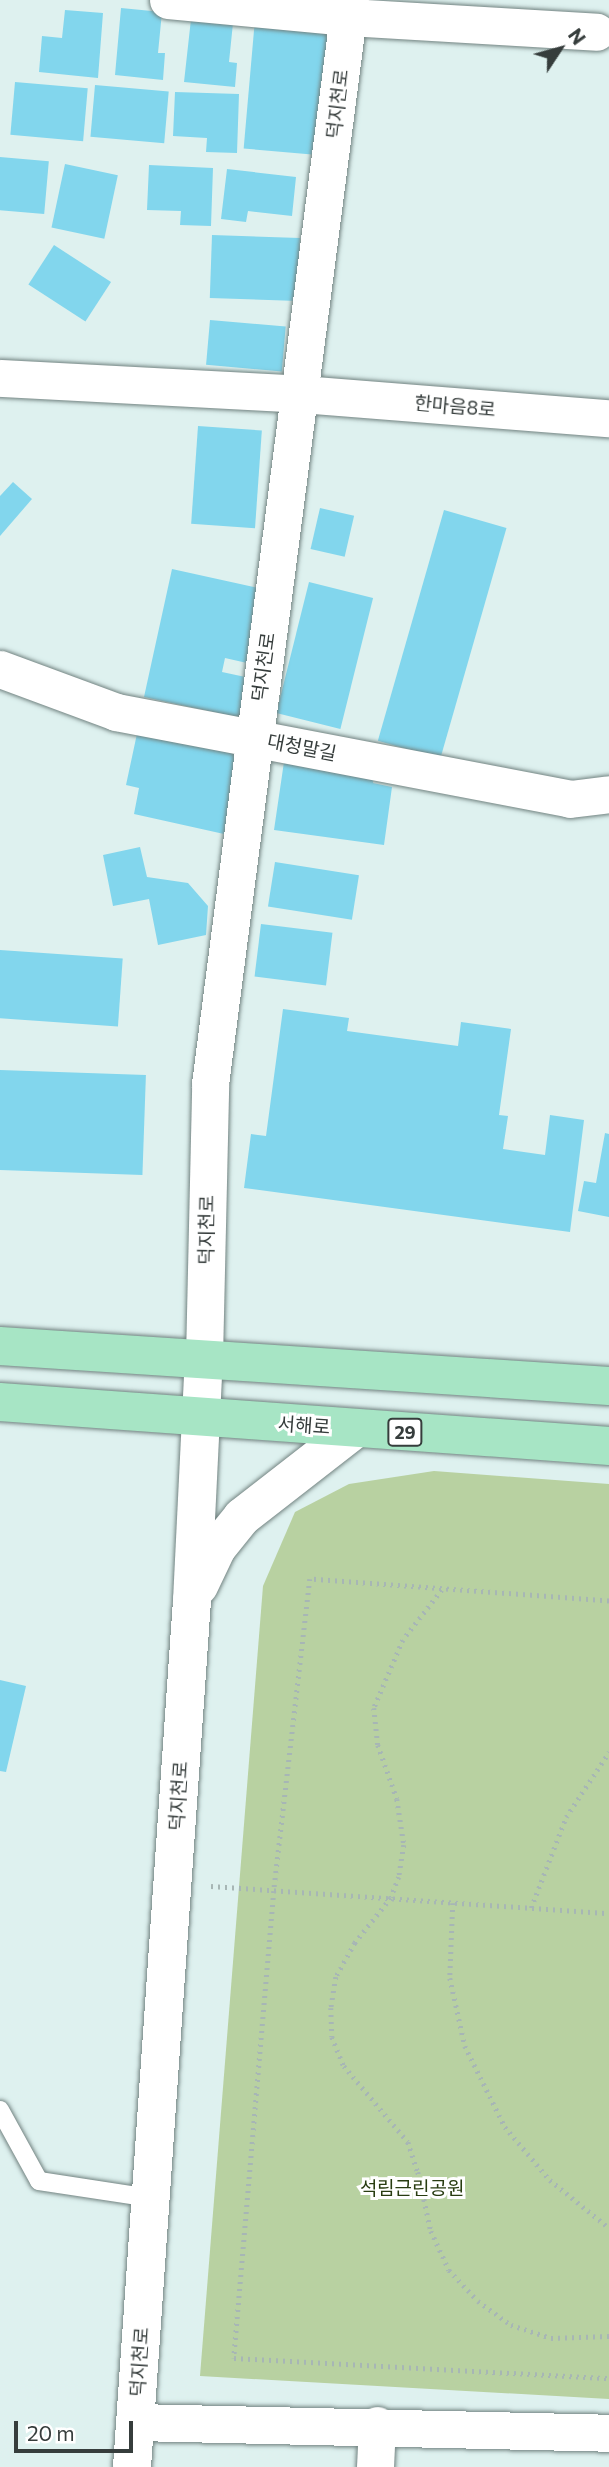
<!DOCTYPE html>
<html>
<head>
<meta charset="utf-8">
<style>
	body { margin:0 }
	#map { position:relative; width:609px; height:2467px; overflow:hidden; background:#def1ef; font-family:Commissioner,"Noto Sans KR",sans-serif }
	div>[style] { position:absolute }
	[style*='--x'] { left:calc(var(--x)*1px); top:calc(var(--y)*1px); width:calc(var(--w)*1px); rotate:calc(var(--a)*1deg) }
	.green>* { inset:0; background:#b8d1a1 }
	.building>* { inset:0; background:#82d6ed; transform-origin:0 0 }
	.path>* { height:4.5px; margin-top:-2.25px; transform-origin:0; background:repeating-linear-gradient(90deg,#a7b6b5 0 2px,transparent 0 7px) }
	.roads { filter:drop-shadow(0 0 2px #728381) drop-shadow(0 0 2px #728381) }
	.service>* { height:18px; margin:-9px; padding:0 9px; transform-origin:9px; border-radius:9px; background:#fff }
	.minor>* { height:37px; margin:-18.5px; padding:0 18.5px; transform-origin:18.5px; border-radius:18.5px; background:#fff }
	.tertiary>* { height:38px; margin:-19px; padding:0 19px; transform-origin:19px; border-radius:19px; background:#fff }
	.primary>* { height:38px; margin:-19px; padding:0 19px; transform-origin:19px; border-radius:19px; background:#a7e5c5 }
	span { translate:-50% -50%; white-space:nowrap; text-align:center; line-height:1.15; -webkit-text-stroke:6px #fff; paint-order:stroke }
	.shield-label span { padding:2px 5px; background:#fff; border:2px solid; border-radius:5px; -webkit-text-stroke-width:0 }
	.shield-label { font-size:18px; color:#363d3c; font-weight:700 }
	.street-label { font-size:19px; color:#363d3c }
	.park-label { font-size:19px; color:#283c11 }
	.north { position:absolute; left:525px; top:14px; width:70px; height:70px; -webkit-text-stroke:5px #fff; paint-order:stroke; rotate:54deg; font-size:19px; font-weight:700; line-height:28px; text-align:center; color:#363d3c }
	.north::after { content:''; display:block; margin:auto; width:24px; height:32px; background:#363d3c; clip-path:polygon(50% 0,100% 100%,50% 72%,0 100%) }
	.scale { position:absolute; left:14px; top:2421px; width:119px; height:32px; box-sizing:border-box; border:4px solid #363d3c; border-top:0; padding-left:9px; font-size:21px; line-height:24px; white-space:nowrap; color:#363d3c; -webkit-text-stroke:5px #fff; paint-order:stroke }
</style>
</head>
<body>
<div id="map">
	<div class="green">
		<div style="clip-path:polygon(434px 1471px,609px 1484px,609px 2399px,200px 2376px,263px 1586px,295px 1512px,349px 1484px)"></div>
	</div>
	<div class="building">
		<div style="clip-path:polygon(121px 8px,162px 12px,158px 53px,165px 53px,163px 80px,115px 75px)"></div>
		<div style="clip-path:polygon(65px 10px,103px 13px,98px 78px,39px 72px,42px 36px,62px 38px)"></div>
		<div style="clip-path:polygon(191px 19px,233px 23px,229px 62px,237px 63px,235px 87px,184px 82px)"></div>
		<div style="left:255px;top:19px;width:83px;height:130px;rotate:5deg"></div>
		<div style="left:15px;top:82px;width:73px;height:53px;rotate:5deg"></div>
		<div style="left:95px;top:85px;width:74px;height:52px;rotate:5deg"></div>
		<div style="clip-path:polygon(175px 92px,239px 94px,237px 153px,206px 152px,207px 138px,173px 136px)"></div>
		<div style="left:0;top:157px;width:49px;height:53px;rotate:5deg"></div>
		<div style="left:65px;top:164px;width:54px;height:65px;rotate:12deg"></div>
		<div style="clip-path:polygon(149px 165px,213px 168px,211px 226px,180px 225px,181px 211px,147px 210px)"></div>
		<div style="clip-path:polygon(227px 169px,296px 177px,292px 216px,248px 211px,246px 222px,221px 219px)"></div>
		<div style="left:212px;top:235px;width:88px;height:63px;rotate:2deg"></div>
		<div style="left:54px;top:245px;width:68px;height:47px;rotate:33deg"></div>
		<div style="left:210px;top:320px;width:76px;height:45px;rotate:5deg"></div>
		<div style="left:198px;top:426px;width:64px;height:98px;rotate:4deg"></div>
		<div style="clip-path:polygon(13px 482px,32px 499px,0 536px,0 496px)"></div>
		<div style="left:320px;top:508px;width:35px;height:42px;rotate:13deg"></div>
		<div style="left:444px;top:510px;width:65px;height:240px;rotate:16deg"></div>
		<div style="clip-path:polygon(172px 569px,263px 589px,247px 663px,225px 658px,222px 672px,250px 678px,241px 718px,144px 697px)"></div>
		<div style="left:309px;top:582px;width:66px;height:135px;rotate:14deg"></div>
		<div style="clip-path:polygon(138px 729px,242px 752px,224px 834px,134px 814px,139px 788px,126px 785px)"></div>
		<div style="clip-path:polygon(285px 755px,375px 769px,373px 783px,392px 787px,384px 845px,274px 830px)"></div>
		<div style="clip-path:polygon(140px 847px,147px 877px,188px 883px,208px 906px,206px 935px,158px 945px,149px 899px,113px 906px,103px 855px)"></div>
		<div style="left:275px;top:862px;width:85px;height:45px;rotate:9deg"></div>
		<div style="left:261px;top:924px;width:72px;height:53px;rotate:7deg"></div>
		<div style="left:0;top:950px;width:123px;height:68px;rotate:4deg"></div>
		<div style="clip-path:polygon(283px 1009px,349px 1018px,347px 1031px,458px 1046px,461px 1022px,511px 1029px,499px 1115px,508px 1116px,503px 1149px,545px 1155px,550px 1115px,584px 1120px,570px 1232px,244px 1188px,251px 1134px,266px 1136px)"></div>
		<div style="left:0;top:1070px;width:146px;height:100px;rotate:2deg"></div>
		<div style="clip-path:polygon(605px 1133px,609px 1134px,609px 1217px,578px 1211px,584px 1181px,596px 1183px)"></div>
		<div style="clip-path:polygon(0 1680px,26px 1686px,6px 1772px,0 1771px)"></div>
	</div>
	<div class="path">
		<div style="--x:442;--y:1590;--w:63;--a:128"></div>
		<div style="--x:403;--y:1640;--w:74;--a:113.1"></div>
		<div style="--x:374;--y:1708;--w:37;--a:84"></div>
		<div style="--x:378;--y:1745;--w:57;--a:70.6"></div>
		<div style="--x:397;--y:1799;--w:47;--a:81.3"></div>
		<div style="--x:404;--y:1845;--w:32;--a:99"></div>
		<div style="--x:399;--y:1877;--w:22;--a:111"></div>
		<div style="--x:391;--y:1898;--w:58;--a:128.7"></div>
		<div style="--x:355;--y:1943;--w:39;--a:119"></div>
		<div style="--x:336;--y:1977;--w:31;--a:99"></div>
		<div style="--x:331;--y:2008;--w:29;--a:88"></div>
		<div style="--x:332;--y:2037;--w:31;--a:68"></div>
		<div style="--x:344;--y:2066;--w:99;--a:49.9"></div>
		<div style="--x:408;--y:2142;--w:32;--a:72"></div>
		<div style="--x:418;--y:2172;--w:60;--a:77.6"></div>
		<div style="--x:431;--y:2231;--w:43;--a:65.2"></div>
		<div style="--x:449;--y:2270;--w:42;--a:46.9"></div>
		<div style="--x:478;--y:2301;--w:41;--a:36"></div>
		<div style="--x:511;--y:2325;--w:42;--a:18"></div>
		<div style="--x:551;--y:2338;--w:58;--a:-2"></div>
		<div style="--x:609;--y:1601;--w:300;--a:-175.8"></div>
		<div style="--x:310;--y:1579;--w:314;--a:96.6"></div>
		<div style="--x:274;--y:1891;--w:469;--a:94.9"></div>
		<div style="--x:234;--y:2358;--w:376;--a:3.1"></div>
		<div style="--x:211;--y:1886;--w:399;--a:3.9"></div>
		<div style="--x:453;--y:1903;--w:75;--a:92.3"></div>
		<div style="--x:450;--y:1978;--w:70;--a:77.6"></div>
		<div style="--x:465;--y:2046;--w:90;--a:63.7"></div>
		<div style="--x:505;--y:2127;--w:70;--a:49.7"></div>
		<div style="--x:550;--y:2180;--w:76;--a:39.1"></div>
		<div style="--x:531;--y:1908;--w:97;--a:-69"></div>
		<div style="--x:566;--y:1817;--w:78;--a:-56.5"></div>
	</div>
	<div class="roads">
		<div class="service">
			<div style="--x:0;--y:2110;--w:81;--a:61.2"></div>
			<div style="--x:39;--y:2181;--w:112;--a:8.7"></div>
		</div>
		<div class="minor">
			<div style="--x:168;--y:0;--w:181;--a:5.4"></div>
			<div style="--x:348;--y:17;--w:249;--a:3.4"></div>
			<div style="--x:0;--y:378;--w:301;--a:3"></div>
			<div style="--x:301;--y:394;--w:309;--a:4.5"></div>
			<div style="--x:0;--y:669;--w:124;--a:20.3"></div>
			<div style="--x:116;--y:712;--w:462;--a:10.8"></div>
			<div style="--x:570;--y:799;--w:39;--a:-7"></div>
			<div style="--x:204;--y:1358;--w:274;--a:-88.7"></div>
			<div style="--x:210;--y:1084;--w:1093;--a:-82.64"></div>
			<div style="--x:135;--y:2422;--w:474;--a:1.3"></div>
			<div style="--x:375;--y:2467;--w:42;--a:-87.3"></div>
		</div>
		<div class="tertiary">
			<div style="--x:199;--y:1586;--w:42;--a:-64.7"></div>
			<div style="--x:217;--y:1548;--w:40;--a:-51"></div>
			<div style="--x:242;--y:1517;--w:143;--a:-37.9"></div>
			<div style="--x:132;--y:2467;--w:868;--a:-86.04"></div>
			<div style="--x:192;--y:1601;--w:243;--a:-87.2"></div>
		</div>
		<div class="primary">
			<div style="--x:0;--y:1346;--w:610;--a:3.76"></div>
			<div style="--x:0;--y:1402;--w:611;--a:4.13"></div>
		</div>
	</div>
	<div class="shield-label">
		<span style="left:405px;top:1432px">29</span>
	</div>
	<div class="street-label">
		<span style="left:337px;top:104px;rotate:-83deg">덕지천로</span>
		<span style="left:455px;top:406px;rotate:5deg">한마음8로</span>
		<span style="left:263px;top:667px;rotate:-82deg">덕지천로</span>
		<span style="left:302px;top:747px;rotate:11deg">대청말길</span>
		<span style="left:206px;top:1230px;rotate:-89deg">덕지천로</span>
		<span style="left:304px;top:1425px;rotate:4deg">서해로</span>
		<span style="left:178px;top:1796px;rotate:-86deg">덕지천로</span>
		<span style="left:139px;top:2362px;rotate:-86deg">덕지천로</span>
	</div>
	<div class="park-label">
		<span style="left:412px;top:2188px">석림근린공원</span>
	</div>
	<div class="north">N</div>
	<div class="scale">20 m</div>
</div>
</body>
</html>
